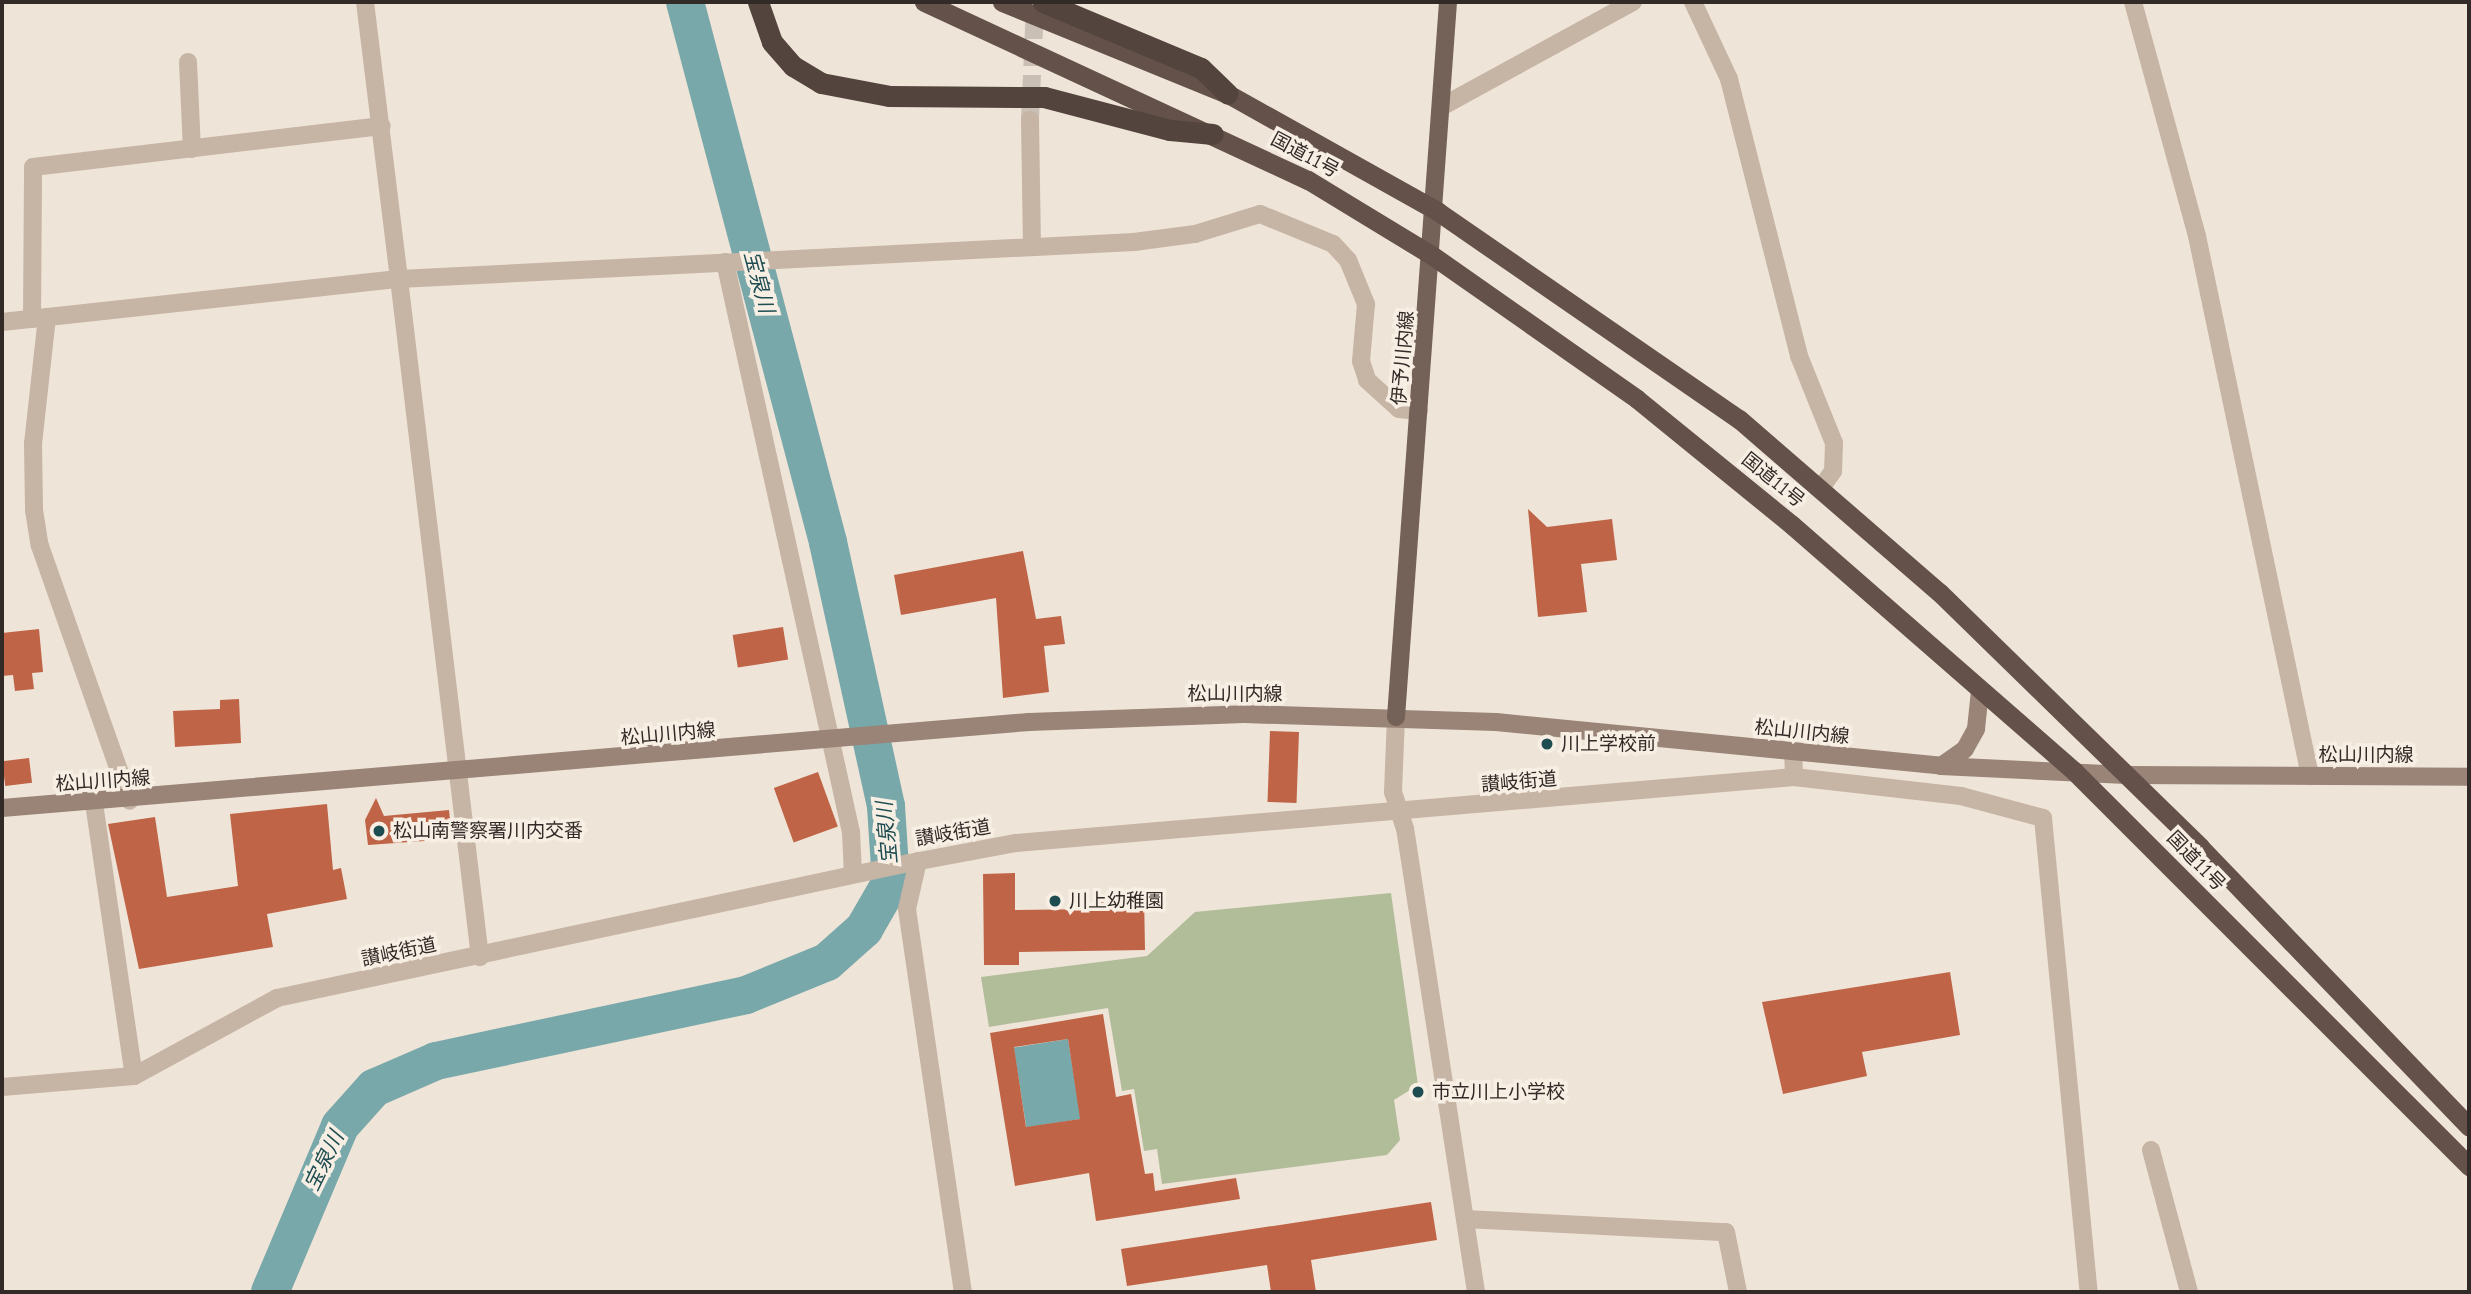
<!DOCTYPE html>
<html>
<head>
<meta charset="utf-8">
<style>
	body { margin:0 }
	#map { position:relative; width:2471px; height:1294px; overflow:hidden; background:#efe4d8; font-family:"PT Sans Narrow","Noto Sans JP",sans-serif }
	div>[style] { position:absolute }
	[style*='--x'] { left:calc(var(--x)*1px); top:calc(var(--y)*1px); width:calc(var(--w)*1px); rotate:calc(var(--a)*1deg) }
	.green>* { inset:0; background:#b1bd99 }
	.water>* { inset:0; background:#79a8aa; transform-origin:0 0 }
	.river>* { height:38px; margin:-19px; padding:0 19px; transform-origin:19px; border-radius:19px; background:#79a8aa }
	.building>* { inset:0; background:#bf6446; transform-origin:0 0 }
	.minor-tunnel>* { height:18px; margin-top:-9px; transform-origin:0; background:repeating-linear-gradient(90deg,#c9bfb4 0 18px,transparent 0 27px) }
	.minor>* { height:18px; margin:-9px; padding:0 9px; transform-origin:9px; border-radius:9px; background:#c6b4a5 }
	.tertiary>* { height:18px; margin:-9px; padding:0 9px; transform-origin:9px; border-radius:9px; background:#c6b4a5 }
	.secondary>* { height:18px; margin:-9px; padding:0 9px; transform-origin:9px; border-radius:9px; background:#998477 }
	.primary>* { height:18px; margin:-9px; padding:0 9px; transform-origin:9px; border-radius:9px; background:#746157 }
	.trunk>* { height:19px; margin:-9.5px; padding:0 9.5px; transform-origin:9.5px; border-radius:9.5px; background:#64524a }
	.motorway>* { height:21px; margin:-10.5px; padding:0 10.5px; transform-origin:10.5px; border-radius:10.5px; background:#53443d }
	.dots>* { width:19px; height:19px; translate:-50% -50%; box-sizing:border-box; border:4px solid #f7eee4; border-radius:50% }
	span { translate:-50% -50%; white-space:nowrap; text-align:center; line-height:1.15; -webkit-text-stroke:7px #f7eee4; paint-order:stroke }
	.street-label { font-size:19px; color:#322a26 }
	.poi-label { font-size:19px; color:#322a26 }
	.left { translate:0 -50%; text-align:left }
	.water-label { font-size:21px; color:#1e4d51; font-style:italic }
	.frame { position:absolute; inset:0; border:4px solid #322a26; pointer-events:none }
</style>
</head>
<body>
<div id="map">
	<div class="green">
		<div style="clip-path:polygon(1391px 893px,1418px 1085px,1394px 1100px,1400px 1140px,1387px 1155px,1162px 1184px,1157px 1149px,1144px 1151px,1134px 1089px,1122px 1091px,1108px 1008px,989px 1027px,981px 977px,1147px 956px,1195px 912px)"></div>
	</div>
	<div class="water">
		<div style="left:1068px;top:1039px;width:81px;height:55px;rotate:81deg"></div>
	</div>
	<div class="river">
		<div style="--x:270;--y:1292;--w:180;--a:-67.1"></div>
		<div style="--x:340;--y:1126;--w:51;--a:-48.2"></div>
		<div style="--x:374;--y:1088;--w:68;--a:-23.5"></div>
		<div style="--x:436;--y:1061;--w:317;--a:-12"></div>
		<div style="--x:746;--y:995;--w:87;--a:-22.2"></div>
		<div style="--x:827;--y:962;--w:50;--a:-41.7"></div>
		<div style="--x:864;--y:929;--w:54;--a:-60.1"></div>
		<div style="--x:891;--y:882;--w:76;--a:-93.8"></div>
		<div style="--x:886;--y:806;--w:270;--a:-102.4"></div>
		<div style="--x:828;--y:542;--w:559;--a:-104.83"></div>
	</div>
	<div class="building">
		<div style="clip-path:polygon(1528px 509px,1547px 527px,1612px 519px,1617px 560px,1581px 564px,1587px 612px,1538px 617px)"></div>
		<div style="clip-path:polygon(1023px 551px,1036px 619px,1061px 616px,1065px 644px,1044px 646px,1049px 692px,1003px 698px,996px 598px,901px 615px,894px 575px)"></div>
		<div style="left:783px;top:627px;width:33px;height:51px;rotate:81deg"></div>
		<div style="clip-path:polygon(39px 629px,43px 672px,32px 673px,34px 689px,15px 691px,13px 675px,2px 676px,2px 633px)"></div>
		<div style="clip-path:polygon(239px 699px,241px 743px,175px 747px,173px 711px,220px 709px,220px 700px)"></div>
		<div style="left:1270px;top:731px;width:29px;height:71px;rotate:2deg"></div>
		<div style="left:29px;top:758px;width:25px;height:27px;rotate:83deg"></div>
		<div style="left:818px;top:772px;width:58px;height:47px;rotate:70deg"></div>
		<div style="clip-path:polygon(376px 798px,384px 816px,449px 810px,452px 839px,368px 845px,365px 820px)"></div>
		<div style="clip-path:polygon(327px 804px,333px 870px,341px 868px,347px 899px,267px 914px,273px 947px,139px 969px,108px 824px,155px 817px,167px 897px,238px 886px,230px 814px)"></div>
		<div style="clip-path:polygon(1015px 873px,1015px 910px,1096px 909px,1096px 894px,1144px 893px,1145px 950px,1019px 952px,1019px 965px,984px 965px,983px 874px)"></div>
		<div style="clip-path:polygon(1950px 972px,1960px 1035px,1862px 1052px,1867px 1076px,1783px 1094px,1762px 1002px)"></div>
		<div style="clip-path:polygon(evenodd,1103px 1014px,1116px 1097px,1131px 1094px,1145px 1174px,1153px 1173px,1155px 1191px,1236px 1178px,1240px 1199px,1096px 1221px,1089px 1173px,1015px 1186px,990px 1033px,1103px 1014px,1068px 1039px,1080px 1119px,1026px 1127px,1014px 1047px,1068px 1039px)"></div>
		<div style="clip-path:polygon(1431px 1202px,1437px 1240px,1311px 1260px,1316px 1292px,1271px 1292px,1267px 1265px,1127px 1286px,1121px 1249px)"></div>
	</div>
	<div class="minor-tunnel">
		<div style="--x:1030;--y:120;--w:116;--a:-87.5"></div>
	</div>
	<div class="minor">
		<div style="--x:365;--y:2;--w:279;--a:83"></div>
		<div style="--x:399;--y:279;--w:736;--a:-2.88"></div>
		<div style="--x:1134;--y:242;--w:62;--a:-7.5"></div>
		<div style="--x:1195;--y:234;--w:68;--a:-17.1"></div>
		<div style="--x:1260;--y:214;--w:79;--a:22.3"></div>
		<div style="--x:1333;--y:244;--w:22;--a:47"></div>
		<div style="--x:1348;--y:260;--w:48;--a:67.8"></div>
		<div style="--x:1366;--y:304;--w:57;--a:95"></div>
		<div style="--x:1361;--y:361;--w:20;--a:72"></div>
		<div style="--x:1367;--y:380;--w:43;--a:42.2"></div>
		<div style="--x:1399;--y:409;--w:20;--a:6"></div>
		<div style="--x:1693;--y:2;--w:85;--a:64.9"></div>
		<div style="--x:1729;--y:79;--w:286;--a:75.8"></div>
		<div style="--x:1799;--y:356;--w:94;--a:68.1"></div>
		<div style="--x:1834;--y:443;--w:28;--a:92"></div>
		<div style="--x:1833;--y:471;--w:21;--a:125"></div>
		<div style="--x:2133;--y:2;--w:243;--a:74.7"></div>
		<div style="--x:2197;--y:236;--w:552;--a:78.18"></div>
		<div style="--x:188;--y:62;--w:87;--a:87.4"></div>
		<div style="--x:1441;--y:107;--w:219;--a:-28.7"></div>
		<div style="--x:1030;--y:120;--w:126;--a:89.1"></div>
		<div style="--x:725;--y:262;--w:584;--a:77.54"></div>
		<div style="--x:851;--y:832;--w:42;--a:87.3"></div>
		<div style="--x:47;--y:317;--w:128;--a:96.3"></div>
		<div style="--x:33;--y:444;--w:66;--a:89.1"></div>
		<div style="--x:34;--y:510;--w:36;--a:81"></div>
		<div style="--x:40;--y:546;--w:270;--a:70.6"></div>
		<div style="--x:32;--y:319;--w:152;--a:-89.6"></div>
		<div style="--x:33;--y:167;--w:351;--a:-6.7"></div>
		<div style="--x:2;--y:322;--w:399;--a:-6.2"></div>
		<div style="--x:399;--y:279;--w:683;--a:83.19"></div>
		<div style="--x:1794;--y:777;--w:168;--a:6.5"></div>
		<div style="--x:1961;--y:796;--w:85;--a:15"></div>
		<div style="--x:2043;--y:818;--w:476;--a:84.5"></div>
		<div style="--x:94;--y:803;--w:276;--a:81.7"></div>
		<div style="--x:918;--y:861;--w:49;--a:102.9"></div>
		<div style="--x:907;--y:909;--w:387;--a:81.7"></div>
		<div style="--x:2;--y:1087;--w:132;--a:-4.8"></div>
		<div style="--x:134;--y:1076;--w:163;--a:-28.6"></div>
		<div style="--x:277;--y:998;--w:646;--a:-12.06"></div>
		<div style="--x:909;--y:863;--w:109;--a:-10.6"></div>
		<div style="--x:1016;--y:843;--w:781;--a:-4.85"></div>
		<div style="--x:1794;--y:777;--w:25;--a:-92"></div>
		<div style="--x:2151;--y:1150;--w:147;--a:75"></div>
		<div style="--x:1465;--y:1219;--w:261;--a:2.9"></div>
		<div style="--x:1726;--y:1232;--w:61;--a:78.7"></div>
	</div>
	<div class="tertiary">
		<div style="--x:1396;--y:717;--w:75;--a:92.3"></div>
		<div style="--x:1393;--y:792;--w:38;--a:72"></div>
		<div style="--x:1405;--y:828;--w:469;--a:81.3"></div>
	</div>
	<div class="secondary">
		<div style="--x:1941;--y:766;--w:29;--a:-35"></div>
		<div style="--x:1965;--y:749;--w:23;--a:-61"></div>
		<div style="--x:1976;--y:729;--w:38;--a:-84"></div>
		<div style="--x:2;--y:808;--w:1031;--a:-4.79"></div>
		<div style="--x:1029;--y:722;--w:215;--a:-2.1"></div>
		<div style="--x:1244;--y:714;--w:252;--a:1.8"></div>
		<div style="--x:1496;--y:722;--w:447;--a:5.6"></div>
		<div style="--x:1941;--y:766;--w:185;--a:2.8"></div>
		<div style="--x:2126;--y:775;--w:343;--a:0.3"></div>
	</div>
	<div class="primary">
		<div style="--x:1396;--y:717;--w:717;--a:-85.84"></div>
	</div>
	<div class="trunk">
		<div style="--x:924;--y:2;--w:423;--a:24.9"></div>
		<div style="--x:1308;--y:180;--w:146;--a:31.3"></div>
		<div style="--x:1433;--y:256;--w:249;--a:35"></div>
		<div style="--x:1637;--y:399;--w:200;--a:39.1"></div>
		<div style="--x:1792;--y:525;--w:374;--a:41.1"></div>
		<div style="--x:2074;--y:771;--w:559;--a:45"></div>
		<div style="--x:1002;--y:2;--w:244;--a:22.2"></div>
		<div style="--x:1228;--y:94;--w:240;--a:29.2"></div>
		<div style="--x:1437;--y:211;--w:367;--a:34.6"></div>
		<div style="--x:1739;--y:419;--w:264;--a:40.9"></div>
		<div style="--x:1939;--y:592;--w:365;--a:44.3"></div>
		<div style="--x:2200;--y:847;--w:388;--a:46.1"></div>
	</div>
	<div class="motorway">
		<div style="--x:758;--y:2;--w:42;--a:70.7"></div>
		<div style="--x:772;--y:42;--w:32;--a:49"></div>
		<div style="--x:793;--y:66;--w:33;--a:31"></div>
		<div style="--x:821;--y:83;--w:69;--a:10.8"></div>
		<div style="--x:889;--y:96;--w:155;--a:0.4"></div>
		<div style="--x:1044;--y:97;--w:130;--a:14.7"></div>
		<div style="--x:1170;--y:130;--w:43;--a:5.3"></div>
		<div style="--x:1043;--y:2;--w:171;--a:22.7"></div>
		<div style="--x:1201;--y:68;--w:37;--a:44"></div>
	</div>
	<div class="dots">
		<div style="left:1547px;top:744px;background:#1e4d51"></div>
		<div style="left:379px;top:831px;background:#1e4d51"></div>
		<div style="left:1055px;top:901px;background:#1e4d51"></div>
		<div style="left:1418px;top:1092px;background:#1e4d51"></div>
	</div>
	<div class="street-label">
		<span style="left:1305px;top:155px;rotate:28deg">国道11号</span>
		<span style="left:1403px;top:358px;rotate:-85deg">伊予川内線</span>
		<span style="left:1773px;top:480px;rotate:39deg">国道11号</span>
		<span style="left:1235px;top:694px">松山川内線</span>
		<span style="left:1802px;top:732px;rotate:6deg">松山川内線</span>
		<span style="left:668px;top:734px;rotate:-5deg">松山川内線</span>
		<span style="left:2366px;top:755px">松山川内線</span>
		<span style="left:103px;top:781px;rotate:-4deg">松山川内線</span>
		<span style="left:1519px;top:782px;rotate:-5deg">讃岐街道</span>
		<span style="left:953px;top:833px;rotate:-10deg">讃岐街道</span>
		<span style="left:2196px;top:861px;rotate:46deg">国道11号</span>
		<span style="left:399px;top:952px;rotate:-12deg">讃岐街道</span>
	</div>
	<div class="poi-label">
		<span class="left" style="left:1561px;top:744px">川上学校前</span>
		<span class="left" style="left:393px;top:831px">松山南警察署川内交番</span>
		<span class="left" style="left:1069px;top:901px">川上幼稚園</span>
		<span class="left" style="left:1432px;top:1092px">市立川上小学校</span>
	</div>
	<div class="water-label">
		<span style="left:759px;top:282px;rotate:75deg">宝泉川</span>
		<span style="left:887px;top:833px;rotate:-95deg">宝泉川</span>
		<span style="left:324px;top:1161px;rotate:-64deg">宝泉川</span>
	</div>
	<div class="frame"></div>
</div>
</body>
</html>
